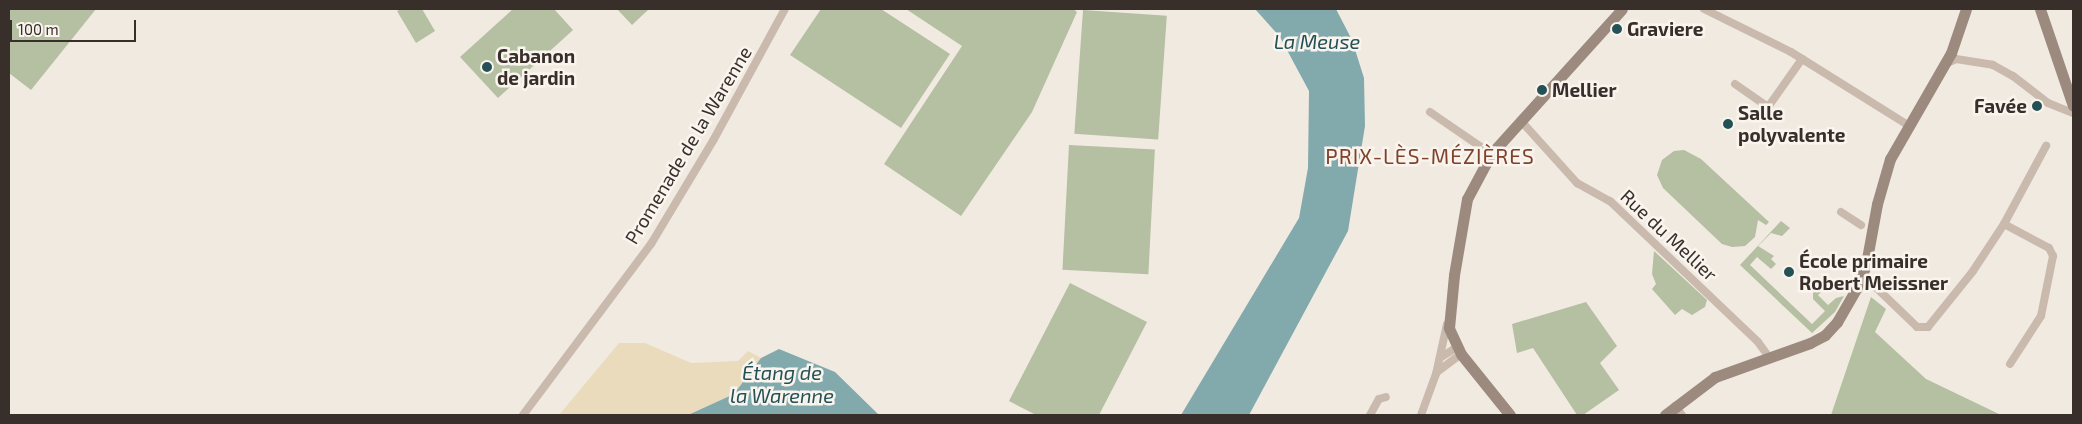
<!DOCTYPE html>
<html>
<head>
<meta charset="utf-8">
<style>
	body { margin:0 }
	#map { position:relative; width:2082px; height:424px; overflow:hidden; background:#f1eae1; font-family:"Exo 2",sans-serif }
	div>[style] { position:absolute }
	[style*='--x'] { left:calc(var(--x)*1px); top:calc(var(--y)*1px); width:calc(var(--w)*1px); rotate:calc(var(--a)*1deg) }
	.green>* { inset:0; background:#b5bfa1; transform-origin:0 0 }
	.sand>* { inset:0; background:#e9dbbb }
	.water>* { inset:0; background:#82a9ac }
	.street>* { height:8px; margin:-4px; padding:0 4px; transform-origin:4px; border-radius:4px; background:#c9baad }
	.secondary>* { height:11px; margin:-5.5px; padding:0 5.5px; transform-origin:5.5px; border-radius:5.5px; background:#9c8a7f }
	.dots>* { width:14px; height:14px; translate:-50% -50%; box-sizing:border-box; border:2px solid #f9f4ed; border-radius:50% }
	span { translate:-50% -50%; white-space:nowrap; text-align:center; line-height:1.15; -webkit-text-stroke:5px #f9f4ed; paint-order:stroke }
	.poi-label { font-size:19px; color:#382f2b; font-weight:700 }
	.left { translate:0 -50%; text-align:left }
	.right { translate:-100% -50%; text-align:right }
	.street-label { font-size:19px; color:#382f2b }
	.water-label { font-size:20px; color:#245156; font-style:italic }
	.quarter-label { font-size:21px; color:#80412b; letter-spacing:1px }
	.frame { position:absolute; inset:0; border:10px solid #382f2b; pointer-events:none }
	.scale { position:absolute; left:10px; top:20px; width:126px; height:22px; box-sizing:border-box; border:2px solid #382f2b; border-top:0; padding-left:6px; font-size:15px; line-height:18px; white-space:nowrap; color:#382f2b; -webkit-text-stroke:4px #f9f4ed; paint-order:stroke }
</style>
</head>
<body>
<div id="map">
	<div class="green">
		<div style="clip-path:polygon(9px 9px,96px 9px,31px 90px,9px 73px)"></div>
		<div style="clip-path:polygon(401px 9px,422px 9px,435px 31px,416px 43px,397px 11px)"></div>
		<div style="clip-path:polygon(513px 9px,554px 9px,573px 30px,498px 98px,460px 57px)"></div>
		<div style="clip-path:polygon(617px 9px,649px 9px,632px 25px)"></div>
		<div style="clip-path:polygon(821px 9px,881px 9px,950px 54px,901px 128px,790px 55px)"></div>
		<div style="clip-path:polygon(906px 9px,1073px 9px,1077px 12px,1032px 112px,961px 216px,884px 164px,962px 46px)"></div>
		<div style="left:1083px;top:10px;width:84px;height:124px;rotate:4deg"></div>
		<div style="left:1069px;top:145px;width:86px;height:125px;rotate:3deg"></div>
		<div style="clip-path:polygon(1684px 150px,1701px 159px,1769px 222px,1766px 225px,1758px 220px,1755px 237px,1745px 246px,1732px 247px,1722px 244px,1663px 188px,1657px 175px,1662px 160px,1674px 151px)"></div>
		<div style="clip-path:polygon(1781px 221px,1790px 228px,1782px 236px,1771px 233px,1758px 246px,1774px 256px,1771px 259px,1776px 264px,1771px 269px,1757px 257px,1750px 265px,1812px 324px,1825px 311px,1813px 299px,1813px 292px,1826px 277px,1837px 286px,1837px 290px,1830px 283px,1818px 295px,1828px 305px,1836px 298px,1844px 296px,1835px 312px,1812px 333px,1740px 265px)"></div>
		<div style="clip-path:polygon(1654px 251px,1707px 300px,1705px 307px,1692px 315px,1682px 309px,1675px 315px,1652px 289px,1656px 284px,1652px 274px)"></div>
		<div style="clip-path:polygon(1070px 283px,1147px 322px,1099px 415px,1036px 415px,1009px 401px)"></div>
		<div style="clip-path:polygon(1871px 297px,1886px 309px,1875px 332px,1926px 379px,2001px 415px,1831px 415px)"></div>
		<div style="clip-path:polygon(1586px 302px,1617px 346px,1600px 363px,1619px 390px,1583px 415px,1577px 415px,1533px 348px,1517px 353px,1512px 324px)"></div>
	</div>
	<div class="sand">
		<div style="clip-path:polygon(619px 343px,645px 343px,691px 363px,738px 361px,748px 351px,761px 358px,734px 394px,688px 415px,559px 415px)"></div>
	</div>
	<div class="water">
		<div style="clip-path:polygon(1255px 9px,1336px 9px,1352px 40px,1364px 78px,1365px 126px,1348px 231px,1249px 415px,1181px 415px,1299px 218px,1308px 168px,1309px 91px,1280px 37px)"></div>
		<div style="clip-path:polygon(779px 349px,835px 372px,879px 415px,688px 415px,734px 394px,761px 358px)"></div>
	</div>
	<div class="street">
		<div style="--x:1704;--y:9;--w:97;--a:26.3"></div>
		<div style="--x:1791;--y:52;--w:138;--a:32"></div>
		<div style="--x:1945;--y:64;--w:12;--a:-24"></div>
		<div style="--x:1956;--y:59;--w:37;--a:9"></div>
		<div style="--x:1993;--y:65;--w:23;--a:29"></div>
		<div style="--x:2013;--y:76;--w:44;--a:37.6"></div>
		<div style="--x:2048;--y:103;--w:27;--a:22"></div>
		<div style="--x:1735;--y:84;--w:40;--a:34.9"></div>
		<div style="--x:1768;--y:107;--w:59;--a:-54.7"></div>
		<div style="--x:1430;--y:112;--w:74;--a:34.5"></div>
		<div style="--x:1521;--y:121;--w:84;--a:47.9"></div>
		<div style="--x:1577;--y:183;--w:38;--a:29"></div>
		<div style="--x:1610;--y:201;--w:204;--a:43.6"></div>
		<div style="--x:1758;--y:342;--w:19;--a:54"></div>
		<div style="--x:1841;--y:212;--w:24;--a:33"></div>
		<div style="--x:2004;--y:224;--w:51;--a:28.1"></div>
		<div style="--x:2049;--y:248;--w:9;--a:63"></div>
		<div style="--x:2053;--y:256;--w:61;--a:101.3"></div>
		<div style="--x:2041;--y:316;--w:57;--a:122.9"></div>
		<div style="--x:1862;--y:274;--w:76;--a:43.9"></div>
		<div style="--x:1917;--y:327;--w:11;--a:0"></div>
		<div style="--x:1928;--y:327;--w:72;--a:-51.2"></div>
		<div style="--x:1973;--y:271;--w:56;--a:-56.6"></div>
		<div style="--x:2004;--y:224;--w:89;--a:-61.7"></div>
		<div style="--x:1440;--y:358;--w:20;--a:-33"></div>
		<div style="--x:1437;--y:372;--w:30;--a:-37"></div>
		<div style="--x:1675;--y:406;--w:11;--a:52"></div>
		<div style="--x:523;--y:415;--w:214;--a:-53.2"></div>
		<div style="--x:651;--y:244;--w:122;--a:-59"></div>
		<div style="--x:714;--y:139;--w:148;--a:-61.4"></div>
		<div style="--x:1370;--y:415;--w:18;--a:-61"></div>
		<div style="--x:1379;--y:399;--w:7;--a:-16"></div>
		<div style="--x:1421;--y:415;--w:44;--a:-69.9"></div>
		<div style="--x:1436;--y:374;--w:51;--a:-77.6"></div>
	</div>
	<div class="secondary">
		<div style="--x:2040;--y:9;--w:102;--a:71.2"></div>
		<div style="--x:1510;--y:415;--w:78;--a:-128.8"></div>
		<div style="--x:1461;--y:354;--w:29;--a:-115"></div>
		<div style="--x:1449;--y:328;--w:53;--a:-84.6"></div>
		<div style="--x:1454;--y:275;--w:77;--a:-80.3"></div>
		<div style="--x:1467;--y:199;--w:51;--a:-61.9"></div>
		<div style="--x:1491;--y:154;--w:195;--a:-47.9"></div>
		<div style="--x:1665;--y:415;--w:63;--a:-37.2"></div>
		<div style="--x:1715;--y:377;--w:101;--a:-19.7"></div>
		<div style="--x:1810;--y:343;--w:17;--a:-28"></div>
		<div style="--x:1825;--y:335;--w:18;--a:-47"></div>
		<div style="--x:1837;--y:322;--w:39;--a:-60"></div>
		<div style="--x:1857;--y:288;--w:26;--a:-69"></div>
		<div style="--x:1866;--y:264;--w:61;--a:-79.6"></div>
		<div style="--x:1877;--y:204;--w:47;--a:-73.9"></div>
		<div style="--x:1890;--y:159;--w:122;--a:-60.1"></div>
		<div style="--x:1951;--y:53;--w:46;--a:-71.2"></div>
	</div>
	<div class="dots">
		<div style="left:1617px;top:29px;background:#245156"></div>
		<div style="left:487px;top:67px;background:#245156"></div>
		<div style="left:1542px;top:90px;background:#245156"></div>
		<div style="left:2037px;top:106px;background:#245156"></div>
		<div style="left:1728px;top:124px;background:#245156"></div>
		<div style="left:1789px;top:272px;background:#245156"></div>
	</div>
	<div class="poi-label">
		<span class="left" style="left:1627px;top:29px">Graviere</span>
		<span class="left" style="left:497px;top:67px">Cabanon<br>de jardin</span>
		<span class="left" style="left:1552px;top:90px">Mellier</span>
		<span class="right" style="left:2027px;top:106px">Favée</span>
		<span class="left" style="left:1738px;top:124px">Salle<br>polyvalente</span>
		<span class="left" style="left:1799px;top:272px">École primaire<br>Robert Meissner</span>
	</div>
	<div class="street-label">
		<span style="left:688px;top:145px;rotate:-59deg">Promenade de la Warenne</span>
		<span style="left:1669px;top:235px;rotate:43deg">Rue du Mellier</span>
	</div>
	<div class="water-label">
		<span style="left:1317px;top:41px">La Meuse</span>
		<span style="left:782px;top:384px">Étang de<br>la Warenne</span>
	</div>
	<div class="quarter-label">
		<span style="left:1430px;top:156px">PRIX-LÈS-MÉZIÈRES</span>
	</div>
	<div class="frame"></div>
	<div class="scale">100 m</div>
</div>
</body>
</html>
